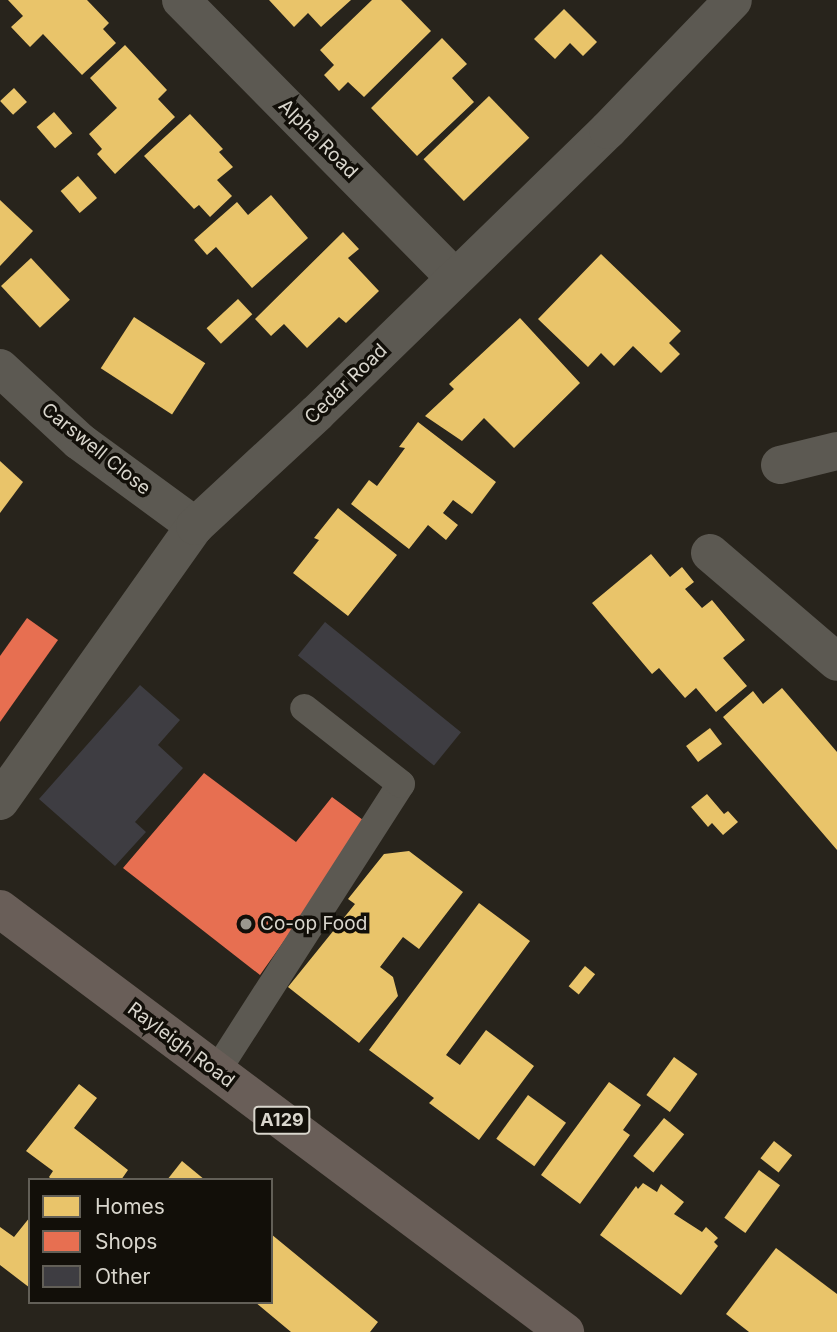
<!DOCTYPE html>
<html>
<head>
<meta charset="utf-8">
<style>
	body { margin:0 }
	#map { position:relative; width:837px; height:1332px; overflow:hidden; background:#28241c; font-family:Inter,sans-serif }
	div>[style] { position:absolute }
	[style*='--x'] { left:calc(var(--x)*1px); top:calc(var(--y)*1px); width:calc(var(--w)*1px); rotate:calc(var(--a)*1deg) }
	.homes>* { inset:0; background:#e9c46a; transform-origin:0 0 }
	.shops>* { inset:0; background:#e76f51 }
	.building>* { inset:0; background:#3e3d42; transform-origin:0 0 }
	.lane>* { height:28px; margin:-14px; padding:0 14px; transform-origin:14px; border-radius:14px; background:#5c5952 }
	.street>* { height:38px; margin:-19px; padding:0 19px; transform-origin:19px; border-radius:19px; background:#5c5952 }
	.primary>* { height:38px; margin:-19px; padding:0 19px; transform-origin:19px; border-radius:19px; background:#695e58 }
	.dots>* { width:19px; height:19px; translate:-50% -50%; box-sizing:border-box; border:4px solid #120f09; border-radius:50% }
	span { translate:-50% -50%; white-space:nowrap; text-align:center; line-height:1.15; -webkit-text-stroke:7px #120f09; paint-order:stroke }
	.shield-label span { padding:2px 5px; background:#120f09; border:2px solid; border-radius:5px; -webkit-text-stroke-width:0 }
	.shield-label { font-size:18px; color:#d9d6cd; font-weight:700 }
	.street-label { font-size:19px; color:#d9d6cd }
	.poi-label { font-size:19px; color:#d9d6cd }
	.left { translate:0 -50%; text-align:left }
	.legend { position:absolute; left:28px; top:1178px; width:245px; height:126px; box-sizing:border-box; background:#120f09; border:2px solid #625f57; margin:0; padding:9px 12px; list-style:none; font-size:21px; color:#d9d6cd }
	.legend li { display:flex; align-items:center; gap:14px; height:35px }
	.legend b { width:35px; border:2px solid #625f57 }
</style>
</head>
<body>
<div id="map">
	<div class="homes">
		<div style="clip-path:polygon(8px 0,87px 0,109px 23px,103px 29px,116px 43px,82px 75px,43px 34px,30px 47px,11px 27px,23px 16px)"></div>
		<div style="clip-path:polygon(269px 0,351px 0,321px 27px,308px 13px,294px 27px)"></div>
		<div style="clip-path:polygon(372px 0,401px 0,431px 31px,364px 97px,348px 82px,339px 91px,324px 75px,334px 65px,320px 50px)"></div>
		<div style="clip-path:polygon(564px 9px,597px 42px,583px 56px,570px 43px,555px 59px,534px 39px)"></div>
		<div style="clip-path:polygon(442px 38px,467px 64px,452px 78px,474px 102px,417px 156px,371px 108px)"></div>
		<div style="clip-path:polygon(125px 45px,167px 90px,158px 99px,175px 117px,115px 174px,97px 154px,102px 149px,89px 134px,117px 108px,90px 78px)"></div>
		<div style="left:14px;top:88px;width:19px;height:19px;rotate:47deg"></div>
		<div style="left:489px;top:96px;width:58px;height:91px;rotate:46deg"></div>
		<div style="left:54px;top:112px;width:28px;height:23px;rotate:49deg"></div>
		<div style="clip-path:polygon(190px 114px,223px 149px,219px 152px,233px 167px,217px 180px,232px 196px,210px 217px,199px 205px,194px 209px,144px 156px)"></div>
		<div style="left:78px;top:176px;width:29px;height:23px;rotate:49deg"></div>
		<div style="clip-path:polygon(271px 195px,308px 238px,252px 288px,216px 247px,207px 255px,194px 240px,237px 202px,248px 215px)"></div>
		<div style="clip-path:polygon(0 200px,33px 231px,0 266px)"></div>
		<div style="clip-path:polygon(343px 232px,359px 249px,348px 258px,379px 291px,346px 323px,339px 317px,307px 348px,284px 324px,271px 336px,255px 319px)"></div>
		<div style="clip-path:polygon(601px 254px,681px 331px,669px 343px,680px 354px,661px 373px,633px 346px,614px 366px,601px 353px,588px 367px,538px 319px)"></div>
		<div style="left:31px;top:258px;width:57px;height:41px;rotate:47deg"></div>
		<div style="left:238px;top:299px;width:21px;height:43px;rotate:47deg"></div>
		<div style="left:134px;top:317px;width:85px;height:61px;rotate:33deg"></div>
		<div style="clip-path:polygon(520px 318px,580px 383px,514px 448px,484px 418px,462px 441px,425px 416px,454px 389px,449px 384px)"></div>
		<div style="clip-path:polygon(418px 422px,496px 482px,472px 514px,453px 500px,443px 513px,458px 525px,446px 540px,428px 525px,409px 549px,351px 504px,369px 480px,377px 486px,405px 448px,399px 447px)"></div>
		<div style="clip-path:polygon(0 461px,23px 482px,0 513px)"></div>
		<div style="clip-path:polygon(338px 508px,397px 555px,348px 616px,293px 573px,319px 540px,314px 538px)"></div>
		<div style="clip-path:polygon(651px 554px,670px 577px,682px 567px,694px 582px,685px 589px,702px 608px,712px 600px,745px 640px,723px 658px,747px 686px,716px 712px,696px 688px,685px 698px,659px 668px,652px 674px,592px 603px)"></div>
		<div style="clip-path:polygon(782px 688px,837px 752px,837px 850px,723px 717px,753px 691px,763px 704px)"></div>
		<div style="left:710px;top:728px;width:20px;height:30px;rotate:53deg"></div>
		<div style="clip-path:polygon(707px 794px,724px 814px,728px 811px,738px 822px,723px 835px,712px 823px,708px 827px,691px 807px)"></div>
		<div style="clip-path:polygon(409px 851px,463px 892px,419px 949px,403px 937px,380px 967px,393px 977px,398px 996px,359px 1043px,288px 987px,355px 904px,348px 899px,384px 854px)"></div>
		<div style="clip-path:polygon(479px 903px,530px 941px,446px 1055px,460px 1065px,486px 1030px,534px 1066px,479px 1140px,429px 1103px,434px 1098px,369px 1050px)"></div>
		<div style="left:585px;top:966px;width:13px;height:26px;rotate:39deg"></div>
		<div style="left:674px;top:1057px;width:29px;height:47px;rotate:36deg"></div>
		<div style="clip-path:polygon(609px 1082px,641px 1105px,623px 1130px,630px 1135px,580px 1204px,541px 1175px)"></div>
		<div style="clip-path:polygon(79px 1084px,97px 1098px,74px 1128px,128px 1170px,121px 1180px,52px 1180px,49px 1177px,53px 1171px,26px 1151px)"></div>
		<div style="left:528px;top:1095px;width:47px;height:54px;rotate:36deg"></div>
		<div style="left:664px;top:1118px;width:26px;height:49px;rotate:39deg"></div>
		<div style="left:774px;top:1141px;width:23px;height:22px;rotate:38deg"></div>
		<div style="clip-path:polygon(182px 1161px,205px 1180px,167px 1180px)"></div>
		<div style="left:759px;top:1170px;width:26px;height:59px;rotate:36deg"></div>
		<div style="clip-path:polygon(643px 1183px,657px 1192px,661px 1184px,684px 1202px,674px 1214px,702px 1232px,706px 1227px,718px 1238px,714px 1242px,718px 1246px,681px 1295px,600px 1235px,636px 1186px,638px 1189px)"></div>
		<div style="clip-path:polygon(30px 1217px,30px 1288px,0 1265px,0 1227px,14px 1237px)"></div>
		<div style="clip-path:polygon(271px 1234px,378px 1322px,370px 1332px,291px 1332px,255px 1302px,271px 1302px)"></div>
		<div style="clip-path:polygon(776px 1248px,837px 1294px,837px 1332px,749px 1332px,726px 1314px)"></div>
	</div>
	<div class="shops">
		<div style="clip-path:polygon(27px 618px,58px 640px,0 722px,0 656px)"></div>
		<div style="clip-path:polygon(204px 773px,296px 842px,332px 797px,363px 820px,332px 873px,260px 975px,123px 868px)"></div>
	</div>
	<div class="building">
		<div style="left:325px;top:622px;width:175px;height:43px;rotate:39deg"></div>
		<div style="clip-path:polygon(140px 685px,180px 720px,158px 745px,183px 768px,135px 822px,146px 832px,115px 866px,39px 799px)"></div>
	</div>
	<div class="lane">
		<div style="--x:216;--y:1072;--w:342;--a:-57.3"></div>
		<div style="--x:401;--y:784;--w:123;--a:-141.9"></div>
	</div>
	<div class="street">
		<div style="--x:181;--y:0;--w:390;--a:45.4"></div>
		<div style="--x:0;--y:368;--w:108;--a:42.7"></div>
		<div style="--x:79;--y:441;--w:144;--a:36.2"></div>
		<div style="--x:780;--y:465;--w:59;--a:-13.8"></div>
		<div style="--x:710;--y:553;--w:167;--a:40.6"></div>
		<div style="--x:0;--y:801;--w:337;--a:-54.7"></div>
		<div style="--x:195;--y:526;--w:166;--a:-42.8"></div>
		<div style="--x:317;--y:413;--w:406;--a:-44.2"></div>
		<div style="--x:608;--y:130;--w:180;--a:-46.1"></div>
	</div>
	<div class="primary">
		<div style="--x:0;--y:909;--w:706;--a:36.82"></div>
	</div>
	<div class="dots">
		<div style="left:246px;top:924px;background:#9b988f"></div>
	</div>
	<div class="shield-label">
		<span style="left:282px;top:1120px">A129</span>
	</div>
	<div class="street-label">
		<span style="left:318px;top:139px;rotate:45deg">Alpha Road</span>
		<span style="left:346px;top:384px;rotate:-44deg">Cedar Road</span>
		<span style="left:96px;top:449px;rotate:39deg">Carswell Close</span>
		<span style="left:181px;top:1045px;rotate:37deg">Rayleigh Road</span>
	</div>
	<div class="poi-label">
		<span class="left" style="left:260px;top:924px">Co-op Food</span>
	</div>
	<ul class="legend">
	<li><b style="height:19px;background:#e9c46a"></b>Homes</li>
	<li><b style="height:19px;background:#e76f51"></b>Shops</li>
	<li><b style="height:19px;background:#3e3d42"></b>Other</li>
	</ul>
</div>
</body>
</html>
